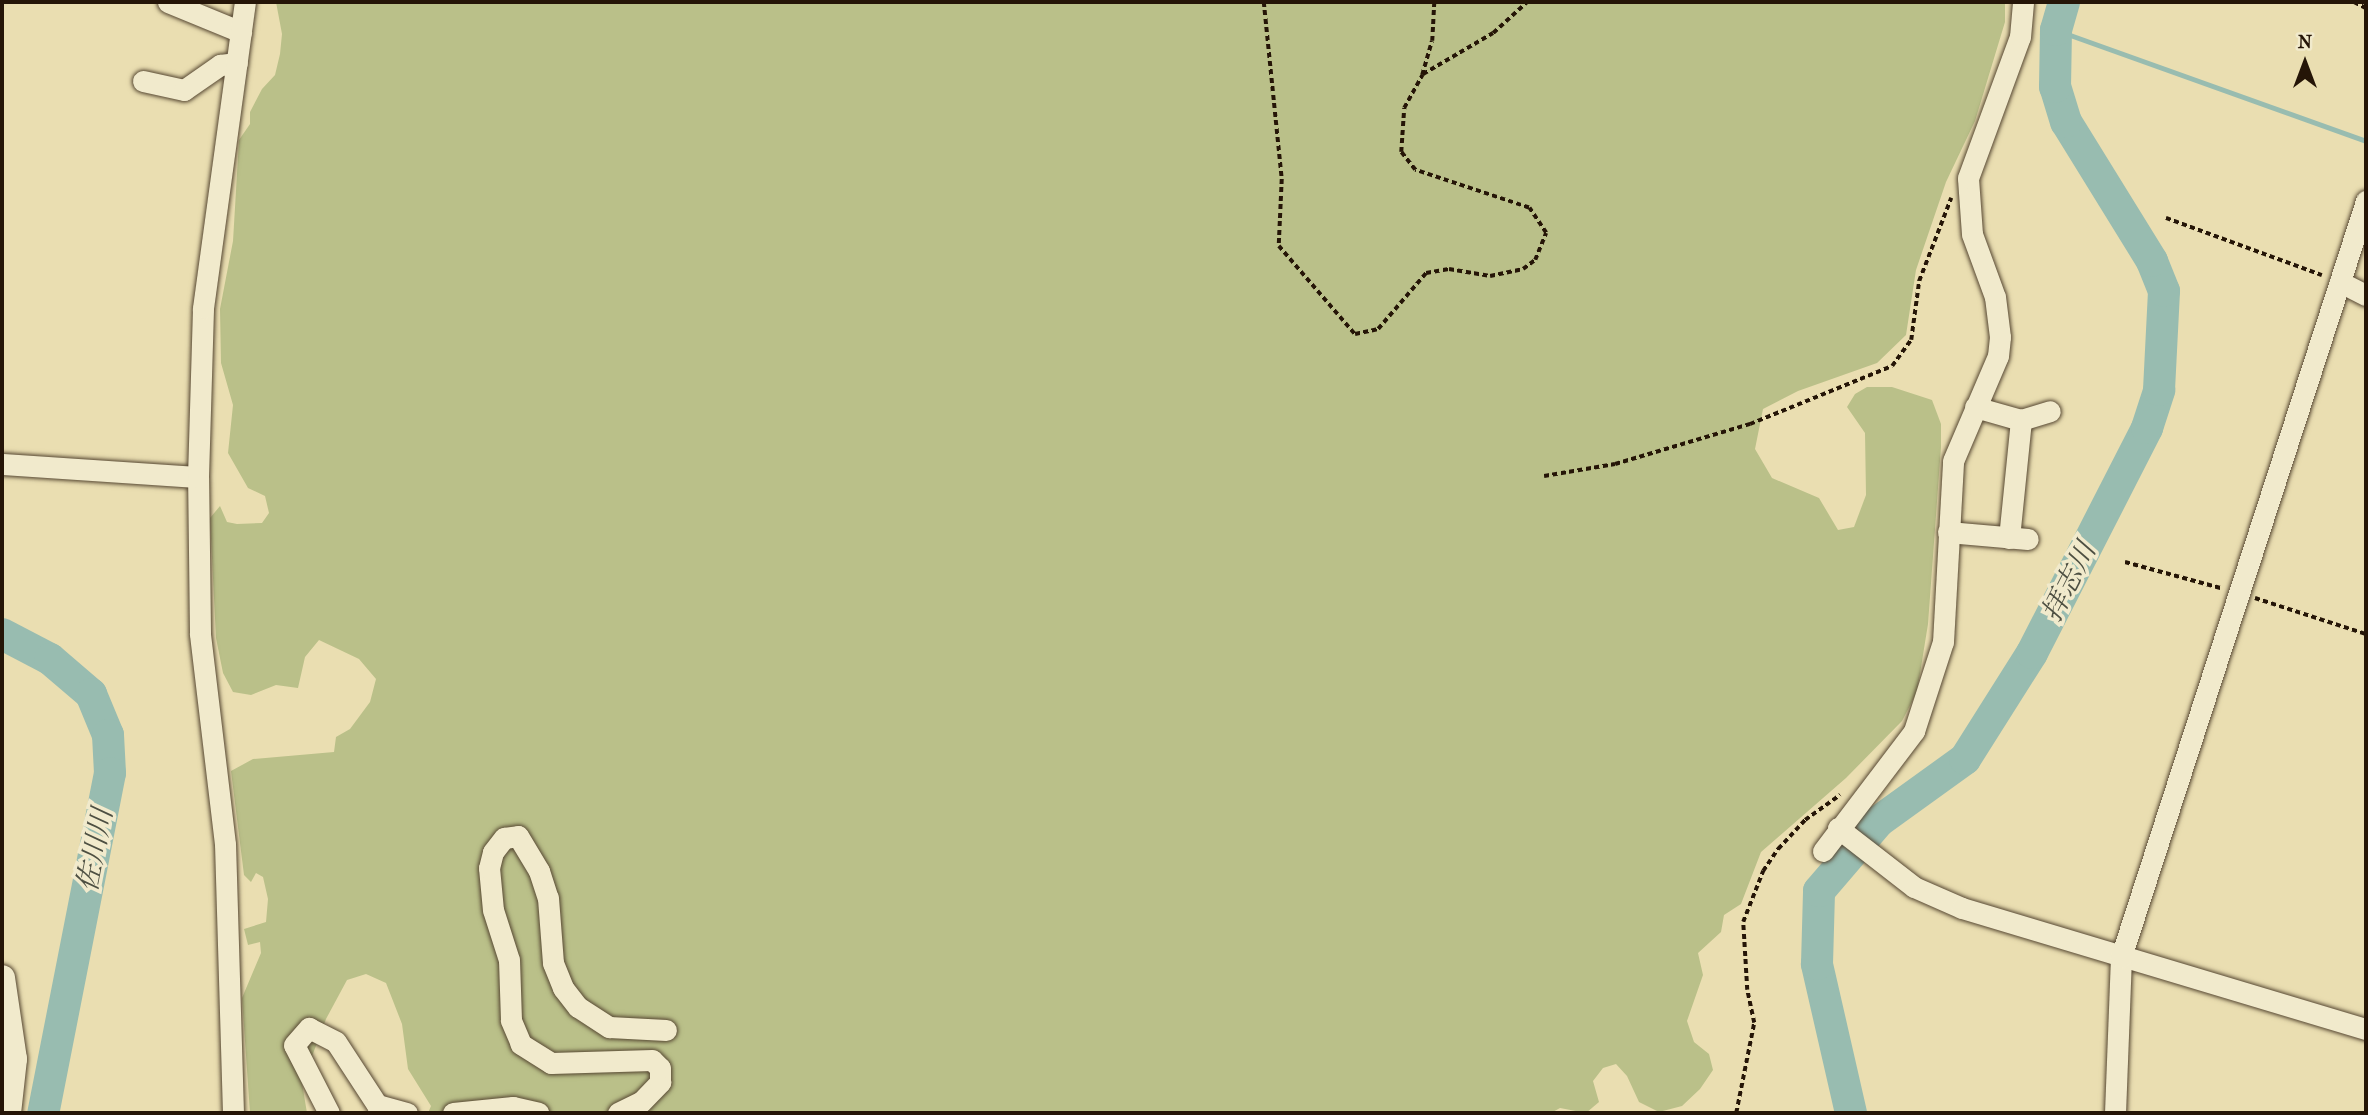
<!DOCTYPE html>
<html>
<head>
<meta charset="utf-8">
<style>
	body { margin:0 }
	#map { position:relative; width:2368px; height:1115px; overflow:hidden; background:#eadeb1; font-family:"IM FELL French Canon","Noto Serif JP",serif }
	div>[style] { position:absolute }
	[style*='--x'] { left:calc(var(--x)*1px); top:calc(var(--y)*1px); width:calc(var(--w)*1px); rotate:calc(var(--a)*1deg) }
	.green>* { inset:0; background:#bac089 }
	.stream>* { height:5px; margin:-2.5px; padding:0 2.5px; transform-origin:2.5px; border-radius:2.5px; background:#98bcb0 }
	.river>* { height:32px; margin:-16px; padding:0 16px; transform-origin:16px; border-radius:16px; background:#98bcb0 }
	.path>* { height:3.5px; margin-top:-1.75px; transform-origin:0; background:repeating-linear-gradient(90deg,#251507 0 5px,transparent 0 8.5px) }
	.roads { filter:drop-shadow(0 0 2px #564732) drop-shadow(0 0 2px #564732) }
	.minor>* { height:21px; margin:-10.5px; padding:0 10.5px; transform-origin:10.5px; border-radius:10.5px; background:#f1eacc }
	.tertiary>* { height:26px; margin:-13px; padding:0 13px; transform-origin:13px; border-radius:13px; background:#f1eacc }
	span { translate:-50% -50%; white-space:nowrap; text-align:center; line-height:1.15; -webkit-text-stroke:7px #f1eacc; paint-order:stroke }
	.water-label { font-size:28px; color:#4d4f42; font-style:italic }
	.frame { position:absolute; inset:0; border:4px solid #251507; pointer-events:none }
	.north { position:absolute; left:2270px; top:28px; width:70px; height:70px; -webkit-text-stroke:5px #f1eacc; paint-order:stroke; rotate:0deg; font-size:19px; font-weight:700; line-height:28px; text-align:center; color:#251507 }
	.north::after { content:''; display:block; margin:auto; width:24px; height:32px; background:#251507; clip-path:polygon(50% 0,100% 100%,50% 72%,0 100%) }
</style>
</head>
<body>
<div id="map">
	<div class="green">
		<div style="clip-path:polygon(276px 2px,2005px 2px,2005px 22px,1975px 121px,1946px 182px,1916px 270px,1906px 335px,1877px 363px,1798px 391px,1763px 409px,1755px 449px,1772px 478px,1819px 498px,1838px 530px,1854px 527px,1866px 495px,1865px 433px,1847px 407px,1855px 394px,1867px 387px,1892px 387px,1932px 400px,1941px 424px,1941px 447px,1928px 624px,1917px 692px,1902px 721px,1846px 778px,1761px 852px,1741px 904px,1724px 915px,1721px 932px,1698px 953px,1703px 975px,1687px 1021px,1694px 1042px,1709px 1054px,1713px 1070px,1700px 1089px,1682px 1106px,1659px 1112px,1639px 1102px,1627px 1076px,1616px 1064px,1603px 1068px,1593px 1081px,1599px 1102px,1586px 1113px,1560px 1108px,1551px 1113px,428px 1113px,431px 1106px,408px 1069px,402px 1024px,386px 983px,366px 974px,347px 980px,326px 1019px,302px 1083px,307px 1113px,250px 1113px,242px 998px,261px 953px,260px 942px,248px 945px,244px 929px,266px 922px,268px 899px,263px 877px,256px 873px,251px 882px,244px 875px,231px 771px,253px 759px,334px 752px,336px 737px,350px 729px,370px 702px,376px 679px,359px 659px,319px 640px,305px 657px,298px 688px,276px 685px,251px 695px,233px 692px,223px 673px,216px 638px,210px 518px,220px 506px,227px 522px,237px 524px,262px 523px,269px 513px,265px 496px,248px 488px,228px 453px,233px 405px,221px 363px,220px 309px,233px 241px,239px 140px,250px 124px,250px 112px,262px 89px,275px 75px,280px 54px,282px 34px)"></div>
	</div>
	<div class="stream">
		<div style="--x:2056;--y:30;--w:329;--a:19.7"></div>
	</div>
	<div class="river">
		<div style="--x:2;--y:634;--w:54;--a:27.5"></div>
		<div style="--x:50;--y:659;--w:54;--a:40.5"></div>
		<div style="--x:91;--y:694;--w:44;--a:67.5"></div>
		<div style="--x:108;--y:735;--w:38;--a:87"></div>
		<div style="--x:110;--y:773;--w:347;--a:101.1"></div>
		<div style="--x:1851;--y:1113;--w:153;--a:-102.9"></div>
		<div style="--x:1817;--y:964;--w:73;--a:-88.4"></div>
		<div style="--x:1819;--y:891;--w:92;--a:-49.4"></div>
		<div style="--x:1879;--y:821;--w:106;--a:-35.8"></div>
		<div style="--x:1965;--y:759;--w:125;--a:-57.7"></div>
		<div style="--x:2032;--y:653;--w:253;--a:-62.9"></div>
		<div style="--x:2147;--y:428;--w:40;--a:-72"></div>
		<div style="--x:2159;--y:390;--w:99;--a:-87.1"></div>
		<div style="--x:2164;--y:291;--w:32;--a:-112"></div>
		<div style="--x:2152;--y:261;--w:163;--a:-121.7"></div>
		<div style="--x:2066;--y:122;--w:37;--a:-107"></div>
		<div style="--x:2055;--y:87;--w:57;--a:-89"></div>
		<div style="--x:2056;--y:30;--w:29;--a:-74"></div>
	</div>
	<div class="path">
		<div style="--x:1264;--y:2;--w:178;--a:84.2"></div>
		<div style="--x:1282;--y:179;--w:67;--a:92.6"></div>
		<div style="--x:1279;--y:246;--w:116;--a:49.2"></div>
		<div style="--x:1355;--y:334;--w:24;--a:-12"></div>
		<div style="--x:1378;--y:329;--w:74;--a:-49.4"></div>
		<div style="--x:1426;--y:273;--w:23;--a:-10"></div>
		<div style="--x:1449;--y:269;--w:42;--a:9.7"></div>
		<div style="--x:1490;--y:276;--w:34;--a:-12"></div>
		<div style="--x:1523;--y:269;--w:15;--a:-37"></div>
		<div style="--x:1535;--y:260;--w:29;--a:-68"></div>
		<div style="--x:1546;--y:233;--w:30;--a:-124"></div>
		<div style="--x:1529;--y:208;--w:120;--a:-161.6"></div>
		<div style="--x:1415;--y:170;--w:23;--a:-128"></div>
		<div style="--x:1401;--y:152;--w:44;--a:-86.1"></div>
		<div style="--x:1404;--y:108;--w:38;--a:-61"></div>
		<div style="--x:1422;--y:75;--w:35;--a:-74"></div>
		<div style="--x:1432;--y:41;--w:39;--a:-87"></div>
		<div style="--x:2354;--y:2;--w:13;--a:27"></div>
		<div style="--x:1423;--y:74;--w:81;--a:-30.4"></div>
		<div style="--x:1493;--y:33;--w:46;--a:-42.4"></div>
		<div style="--x:2166;--y:218;--w:166;--a:20.1"></div>
		<div style="--x:1544;--y:476;--w:72;--a:-9.6"></div>
		<div style="--x:1615;--y:464;--w:141;--a:-16.5"></div>
		<div style="--x:1750;--y:424;--w:153;--a:-22.2"></div>
		<div style="--x:1892;--y:366;--w:32;--a:-54"></div>
		<div style="--x:1911;--y:340;--w:60;--a:-82.3"></div>
		<div style="--x:1919;--y:281;--w:89;--a:-68.9"></div>
		<div style="--x:2125;--y:562;--w:99;--a:15.2"></div>
		<div style="--x:2255;--y:598;--w:117;--a:18"></div>
		<div style="--x:1736;--y:1113;--w:92;--a:-78.7"></div>
		<div style="--x:1754;--y:1023;--w:34;--a:-102"></div>
		<div style="--x:1747;--y:990;--w:68;--a:-93.4"></div>
		<div style="--x:1743;--y:922;--w:55;--a:-68.6"></div>
		<div style="--x:1763;--y:871;--w:27;--a:-56"></div>
		<div style="--x:1778;--y:849;--w:40;--a:-47"></div>
		<div style="--x:1805;--y:820;--w:43;--a:-35.5"></div>
	</div>
	<div class="roads">
		<div class="minor">
			<div style="--x:168;--y:2;--w:79;--a:22.3"></div>
			<div style="--x:143;--y:81;--w:42;--a:12.4"></div>
			<div style="--x:184;--y:90;--w:44;--a:-34.8"></div>
			<div style="--x:220;--y:65;--w:17;--a:-7"></div>
			<div style="--x:2340;--y:282;--w:29;--a:27"></div>
			<div style="--x:1975;--y:407;--w:48;--a:15.8"></div>
			<div style="--x:2021;--y:420;--w:30;--a:-17"></div>
			<div style="--x:2;--y:464;--w:196;--a:3.8"></div>
			<div style="--x:1948;--y:532;--w:80;--a:5"></div>
			<div style="--x:2009;--y:538;--w:119;--a:-84.2"></div>
			<div style="--x:1838;--y:828;--w:96;--a:37.8"></div>
			<div style="--x:1914;--y:887;--w:52;--a:23.6"></div>
			<div style="--x:1962;--y:908;--w:422;--a:16.7"></div>
			<div style="--x:1823;--y:851;--w:151;--a:-52.8"></div>
			<div style="--x:1914;--y:731;--w:94;--a:-72"></div>
			<div style="--x:1943;--y:642;--w:181;--a:-86.8"></div>
			<div style="--x:1953;--y:461;--w:114;--a:-66.8"></div>
			<div style="--x:1998;--y:356;--w:19;--a:-84"></div>
			<div style="--x:2000;--y:337;--w:40;--a:-97.1"></div>
			<div style="--x:1995;--y:297;--w:67;--a:-110.1"></div>
			<div style="--x:1972;--y:234;--w:56;--a:-94.1"></div>
			<div style="--x:1968;--y:178;--w:150;--a:-69.8"></div>
			<div style="--x:2020;--y:37;--w:35;--a:-85"></div>
			<div style="--x:233;--y:1113;--w:269;--a:-91.7"></div>
			<div style="--x:225;--y:844;--w:212;--a:-96.8"></div>
			<div style="--x:200;--y:633;--w:156;--a:-90.7"></div>
			<div style="--x:198;--y:477;--w:169;--a:-88.3"></div>
			<div style="--x:203;--y:308;--w:309;--a:-82.2"></div>
			<div style="--x:329;--y:1113;--w:76;--a:-117.2"></div>
			<div style="--x:294;--y:1045;--w:23;--a:-49"></div>
			<div style="--x:309;--y:1028;--w:30;--a:27"></div>
			<div style="--x:336;--y:1042;--w:75;--a:56.9"></div>
			<div style="--x:377;--y:1105;--w:31;--a:15"></div>
			<div style="--x:453;--y:1113;--w:60;--a:-5.7"></div>
			<div style="--x:513;--y:1107;--w:26;--a:13"></div>
			<div style="--x:618;--y:1113;--w:25;--a:-26"></div>
			<div style="--x:641;--y:1102;--w:28;--a:-46"></div>
			<div style="--x:660;--y:1082;--w:14;--a:-90"></div>
			<div style="--x:660;--y:1068;--w:11;--a:-135"></div>
			<div style="--x:652;--y:1060;--w:101;--a:178.3"></div>
			<div style="--x:551;--y:1063;--w:36;--a:-148"></div>
			<div style="--x:521;--y:1044;--w:26;--a:-113"></div>
			<div style="--x:511;--y:1020;--w:60;--a:-91.9"></div>
			<div style="--x:509;--y:960;--w:52;--a:-107.7"></div>
			<div style="--x:493;--y:910;--w:42;--a:-95.4"></div>
			<div style="--x:489;--y:868;--w:16;--a:-76"></div>
			<div style="--x:493;--y:852;--w:18;--a:-52"></div>
			<div style="--x:504;--y:838;--w:14;--a:-8"></div>
			<div style="--x:518;--y:836;--w:41;--a:59"></div>
			<div style="--x:539;--y:871;--w:28;--a:72"></div>
			<div style="--x:548;--y:898;--w:65;--a:85.6"></div>
			<div style="--x:553;--y:963;--w:27;--a:68"></div>
			<div style="--x:563;--y:988;--w:24;--a:52"></div>
			<div style="--x:578;--y:1007;--w:37;--a:33"></div>
			<div style="--x:609;--y:1027;--w:57;--a:3"></div>
			<div style="--x:2115;--y:1113;--w:156;--a:-87.8"></div>
			<div style="--x:2121;--y:957;--w:795;--a:-72.04"></div>
		</div>
		<div class="tertiary">
			<div style="--x:2;--y:978;--w:82;--a:81.6"></div>
			<div style="--x:14;--y:1059;--w:54;--a:96.3"></div>
		</div>
	</div>
	<div class="water-label">
		<span style="left:2069px;top:582px;rotate:-63deg">拝志川</span>
		<span style="left:95px;top:850px;rotate:-79deg">佐川川</span>
	</div>
	<div class="frame"></div>
	<div class="north">N</div>
</div>
</body>
</html>
